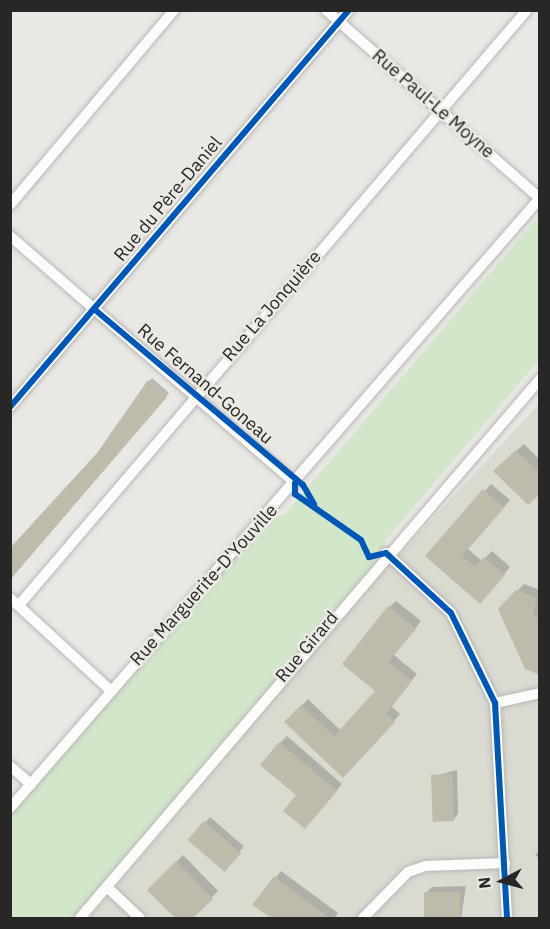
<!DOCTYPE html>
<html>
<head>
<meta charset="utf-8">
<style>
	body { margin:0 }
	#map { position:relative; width:550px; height:929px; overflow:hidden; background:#e9e8e5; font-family:"IBM Plex Sans",sans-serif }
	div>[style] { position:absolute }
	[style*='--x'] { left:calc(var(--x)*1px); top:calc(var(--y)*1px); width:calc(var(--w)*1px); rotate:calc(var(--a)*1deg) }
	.built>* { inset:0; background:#dbdad1 }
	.green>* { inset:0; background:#d2e6ca }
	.shadow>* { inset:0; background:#0003; transform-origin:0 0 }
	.building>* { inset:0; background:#bfbbaa; transform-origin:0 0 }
	.roads { filter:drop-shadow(0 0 2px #b7b6b4) drop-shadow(0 0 2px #b7b6b4) }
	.minor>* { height:10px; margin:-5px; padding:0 5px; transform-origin:5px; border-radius:5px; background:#fcfcfb }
	.cycleway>* { height:6px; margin:-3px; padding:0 3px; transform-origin:3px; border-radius:3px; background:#0057b8 }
	span { translate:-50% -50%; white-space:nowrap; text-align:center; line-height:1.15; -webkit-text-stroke:5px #ebe9e3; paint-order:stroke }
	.street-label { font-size:18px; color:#282725 }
	.frame { position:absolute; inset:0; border:12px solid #282725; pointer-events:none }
	.north { position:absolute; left:472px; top:851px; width:60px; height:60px; -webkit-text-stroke:4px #ebe9e3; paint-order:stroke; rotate:264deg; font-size:16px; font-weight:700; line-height:24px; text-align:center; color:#282725 }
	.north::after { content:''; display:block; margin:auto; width:21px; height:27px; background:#282725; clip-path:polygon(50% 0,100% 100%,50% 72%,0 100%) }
</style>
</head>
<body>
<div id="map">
	<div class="built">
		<div style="clip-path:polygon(539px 404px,539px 918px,89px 918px,366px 590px)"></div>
	</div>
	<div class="green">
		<div style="clip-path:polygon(539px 216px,539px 360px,385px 541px,386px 553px,82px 918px,11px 918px,11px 807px,253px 524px,285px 514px)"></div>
	</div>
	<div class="shadow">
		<div style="clip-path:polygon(152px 378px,169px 393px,10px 579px,149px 381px)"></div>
		<div style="clip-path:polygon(524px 444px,540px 460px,540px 492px,502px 464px)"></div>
		<div style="clip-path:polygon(491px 484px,510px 500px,468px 549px,482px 561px,492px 551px,510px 567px,487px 595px,428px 556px)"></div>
		<div style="clip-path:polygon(524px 584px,540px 590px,540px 673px,500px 609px)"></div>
		<div style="clip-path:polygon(396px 601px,421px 621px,394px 655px,417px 674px,391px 706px,400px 714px,350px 770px,286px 722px,308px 699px,341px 731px,377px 691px,389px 607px)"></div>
		<div style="clip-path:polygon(287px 736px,342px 784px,311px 820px,280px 743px)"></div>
		<div style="clip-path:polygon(457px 770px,458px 814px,453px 820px,432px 777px)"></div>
		<div style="left:210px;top:817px;width:45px;height:30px;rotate:41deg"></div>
		<div style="clip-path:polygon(540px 850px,540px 859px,535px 855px)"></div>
		<div style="clip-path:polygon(183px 855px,218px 891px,191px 918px,178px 918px,149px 890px)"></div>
		<div style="clip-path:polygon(281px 871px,338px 913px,334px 918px,273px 918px,254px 904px)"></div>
		<div style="clip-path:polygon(466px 886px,461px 918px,426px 918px,425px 894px,432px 887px)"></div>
	</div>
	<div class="building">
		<div style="clip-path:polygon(148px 380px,167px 397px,10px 580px,10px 548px,97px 453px)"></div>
		<div style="clip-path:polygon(516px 450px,540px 473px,540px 494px,528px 505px,493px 471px)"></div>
		<div style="clip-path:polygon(483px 489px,504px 508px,462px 556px,475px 567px,484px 557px,505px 575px,480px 604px,425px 556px)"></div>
		<div style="clip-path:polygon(516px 590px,537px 598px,533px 615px,540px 618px,540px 675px,525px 669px,498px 609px)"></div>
		<div style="clip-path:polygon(388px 606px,416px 629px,388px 662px,412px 681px,386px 714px,395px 722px,343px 778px,284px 722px,301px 705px,334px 736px,375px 691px,342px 664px)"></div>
		<div style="clip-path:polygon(279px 742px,337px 791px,305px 829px,283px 811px,296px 795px,260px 765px)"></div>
		<div style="left:452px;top:774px;width:47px;height:21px;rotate:88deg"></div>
		<div style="left:204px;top:821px;width:49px;height:25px;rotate:41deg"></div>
		<div style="clip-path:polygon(176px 861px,213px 899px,193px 918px,175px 918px,147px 890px)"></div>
		<div style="clip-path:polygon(274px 876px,329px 918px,271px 918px,252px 905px)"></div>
		<div style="left:460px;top:892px;width:26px;height:36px;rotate:90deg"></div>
	</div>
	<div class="roads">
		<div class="minor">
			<div style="--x:326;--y:10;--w:284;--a:41.4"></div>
			<div style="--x:10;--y:205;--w:255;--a:-49.9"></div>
			<div style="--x:10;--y:236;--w:377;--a:40.9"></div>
			<div style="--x:10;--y:407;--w:522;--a:-49.51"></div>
			<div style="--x:386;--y:553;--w:88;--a:42.7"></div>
			<div style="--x:451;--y:613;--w:100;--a:63.9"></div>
			<div style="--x:495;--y:703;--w:215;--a:86.8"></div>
			<div style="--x:10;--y:598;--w:136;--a:42.6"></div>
			<div style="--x:19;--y:605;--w:782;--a:-49.51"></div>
			<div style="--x:495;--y:703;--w:46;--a:-12.5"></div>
			<div style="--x:10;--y:766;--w:28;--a:41"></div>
			<div style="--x:10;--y:808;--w:808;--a:-49.01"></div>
			<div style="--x:107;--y:887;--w:45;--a:43.2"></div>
			<div style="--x:80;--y:918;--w:709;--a:-49.52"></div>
			<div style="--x:363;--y:918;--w:64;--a:-45.6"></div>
			<div style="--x:408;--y:872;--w:18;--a:-19"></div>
			<div style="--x:425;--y:866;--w:80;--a:-2.1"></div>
		</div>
	</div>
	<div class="cycleway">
		<div style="--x:94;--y:309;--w:273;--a:40.1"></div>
		<div style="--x:303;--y:485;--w:22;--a:60"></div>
		<div style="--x:10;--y:407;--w:522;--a:-49.51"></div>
		<div style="--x:295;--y:483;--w:11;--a:90"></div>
		<div style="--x:295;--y:494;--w:80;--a:34.9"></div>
		<div style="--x:361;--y:540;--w:19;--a:65"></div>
		<div style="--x:369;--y:557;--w:17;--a:-13"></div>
		<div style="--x:386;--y:553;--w:88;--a:42.7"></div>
		<div style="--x:451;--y:613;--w:100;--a:63.9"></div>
		<div style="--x:495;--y:703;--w:215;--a:86.8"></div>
	</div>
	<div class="street-label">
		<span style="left:433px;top:104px;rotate:41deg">Rue Paul-Le Moyne</span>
		<span style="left:168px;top:199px;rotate:-50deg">Rue du Père-Daniel</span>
		<span style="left:272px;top:306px;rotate:-49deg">Rue La Jonquière</span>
		<span style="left:205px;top:384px;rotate:41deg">Rue Fernand-Goneau</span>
		<span style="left:204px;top:585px;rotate:-48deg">Rue Marguerite-D'Youville</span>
		<span style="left:307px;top:647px;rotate:-50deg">Rue Girard</span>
	</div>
	<div class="frame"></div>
	<div class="north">N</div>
</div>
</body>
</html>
